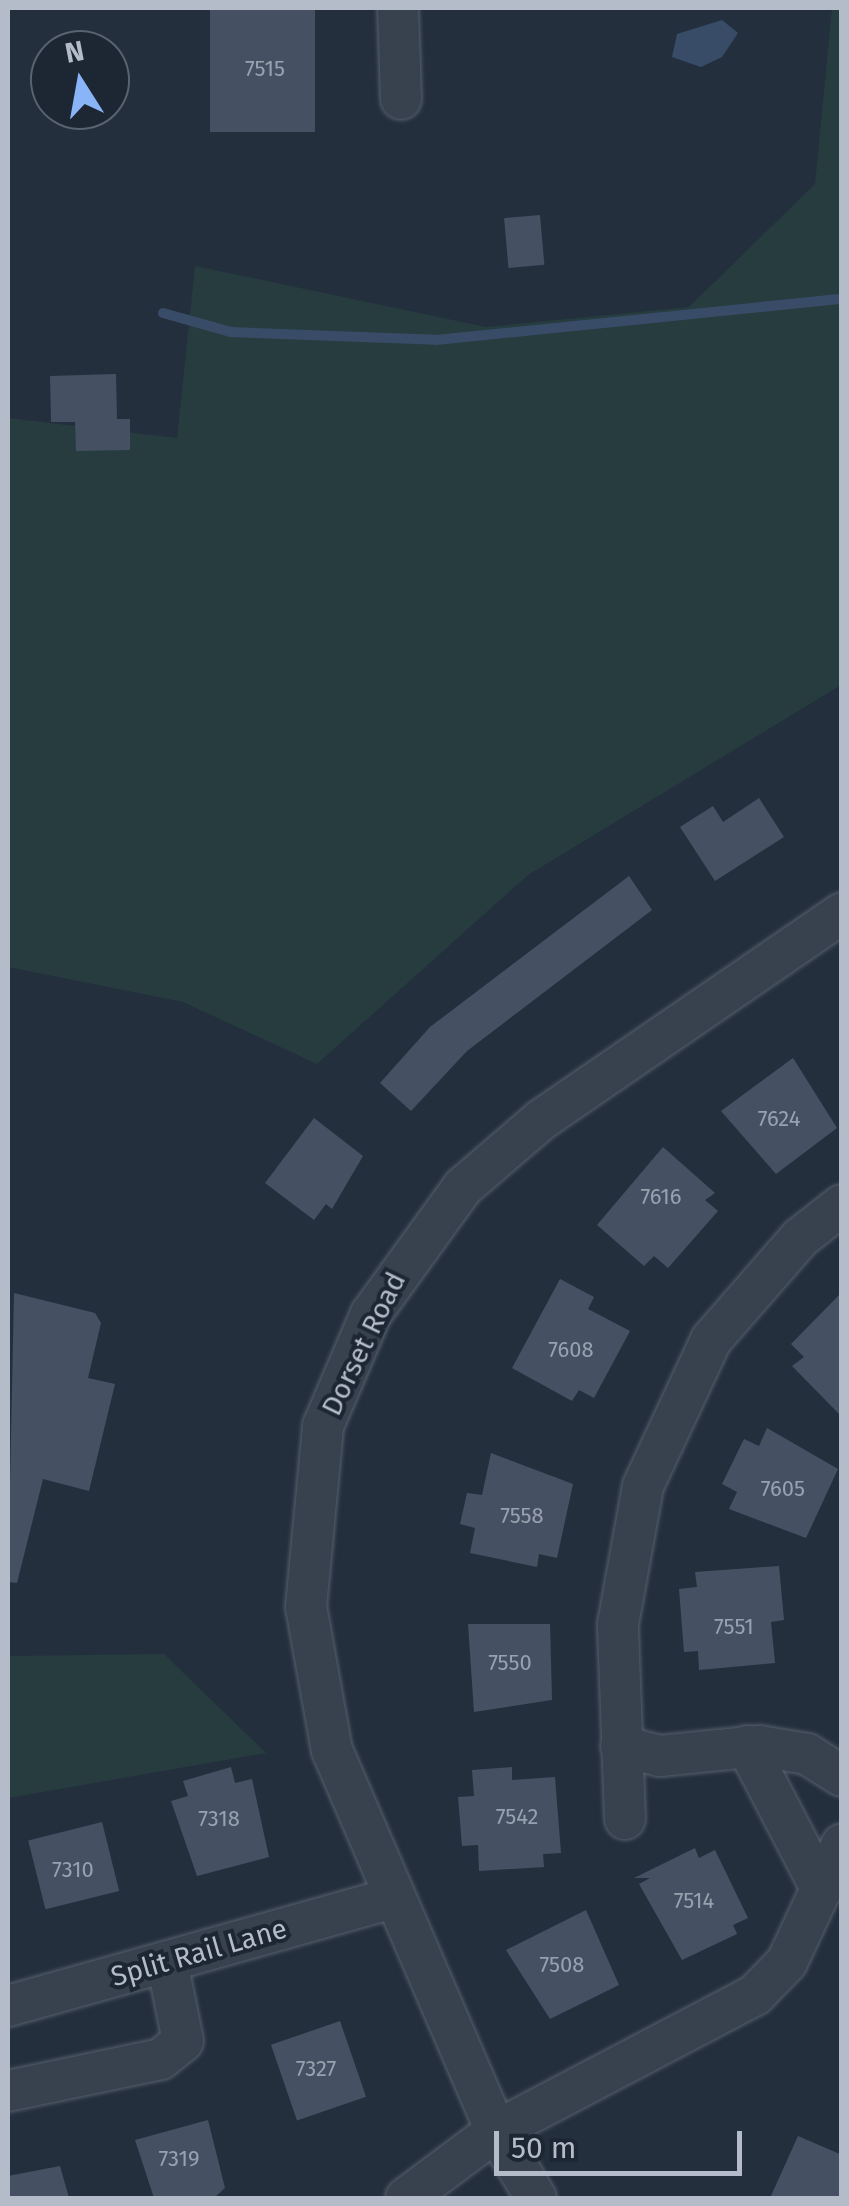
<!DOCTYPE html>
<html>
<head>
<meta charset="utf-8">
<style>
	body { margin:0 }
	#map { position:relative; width:849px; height:2206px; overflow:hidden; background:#242f3e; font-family:"Fira Sans",sans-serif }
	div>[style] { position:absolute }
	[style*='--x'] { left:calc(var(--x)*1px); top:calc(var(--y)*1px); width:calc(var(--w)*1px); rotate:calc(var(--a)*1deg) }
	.green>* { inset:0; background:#263c3f }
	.water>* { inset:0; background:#394c67 }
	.stream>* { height:10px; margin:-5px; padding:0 5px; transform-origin:5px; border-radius:5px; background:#394c67 }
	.building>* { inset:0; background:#455162; transform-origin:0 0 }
	.roads { filter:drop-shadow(0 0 2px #565f6c) drop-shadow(0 0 2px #565f6c) }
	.minor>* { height:40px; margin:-20px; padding:0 20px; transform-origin:20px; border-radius:20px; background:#38414e }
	span { translate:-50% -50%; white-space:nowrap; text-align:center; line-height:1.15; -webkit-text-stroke:8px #1d2633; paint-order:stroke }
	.number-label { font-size:22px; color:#98a1af }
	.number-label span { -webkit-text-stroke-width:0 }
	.street-label { font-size:28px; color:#b4bcc9 }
	.frame { position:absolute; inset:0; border:10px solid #b4bcc9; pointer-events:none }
	.north { position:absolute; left:30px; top:30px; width:100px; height:100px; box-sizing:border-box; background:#1d2633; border:2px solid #59626f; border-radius:50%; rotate:349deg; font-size:28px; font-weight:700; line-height:40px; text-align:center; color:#b4bcc9 }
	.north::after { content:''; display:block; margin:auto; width:35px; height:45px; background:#8ab4f8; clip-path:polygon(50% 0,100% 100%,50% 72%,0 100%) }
	.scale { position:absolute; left:494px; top:2131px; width:248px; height:45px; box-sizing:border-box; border:5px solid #b4bcc9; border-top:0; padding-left:12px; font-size:30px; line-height:35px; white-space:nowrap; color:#b4bcc9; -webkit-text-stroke:8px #1d2633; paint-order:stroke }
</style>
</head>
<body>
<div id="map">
	<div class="green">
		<div style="clip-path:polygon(832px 8px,841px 8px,841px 685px,528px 875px,317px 1064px,183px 1002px,8px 967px,8px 418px,177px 438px,195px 266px,486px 327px,689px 307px,815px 184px)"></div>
		<div style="clip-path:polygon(164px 1654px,266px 1753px,8px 1798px,8px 1656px)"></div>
	</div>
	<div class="water">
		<div style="clip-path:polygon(722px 20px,738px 33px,722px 57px,701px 67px,672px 57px,677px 34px)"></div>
	</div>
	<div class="stream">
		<div style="--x:163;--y:313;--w:71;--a:15.6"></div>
		<div style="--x:231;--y:332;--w:205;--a:2.2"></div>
		<div style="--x:436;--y:340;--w:408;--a:-5.8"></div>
	</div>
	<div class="building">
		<div style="left:210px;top:8px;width:105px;height:124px"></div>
		<div style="left:540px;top:215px;width:50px;height:36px;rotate:85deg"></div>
		<div style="clip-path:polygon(116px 374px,117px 419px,130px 419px,130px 450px,76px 451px,75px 422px,51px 422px,50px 376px)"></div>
		<div style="clip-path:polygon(759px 798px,784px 837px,715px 881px,680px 827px,713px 806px,723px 822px)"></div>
		<div style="clip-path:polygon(629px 876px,652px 910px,467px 1051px,411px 1111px,380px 1083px,430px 1027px)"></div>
		<div style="clip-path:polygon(793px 1058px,837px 1128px,776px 1174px,721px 1111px)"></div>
		<div style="clip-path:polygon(314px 1118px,363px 1156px,332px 1209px,326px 1204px,314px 1220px,265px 1183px)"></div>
		<div style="clip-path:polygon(663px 1147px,715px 1193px,705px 1200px,718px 1211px,668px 1268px,654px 1256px,644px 1266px,597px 1225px)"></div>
		<div style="clip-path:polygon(560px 1279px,594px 1297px,588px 1309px,630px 1331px,594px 1398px,579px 1390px,572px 1401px,512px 1368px)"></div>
		<div style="clip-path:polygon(842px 1292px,842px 1417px,792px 1366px,804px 1357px,791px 1344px)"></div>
		<div style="clip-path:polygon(14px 1293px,95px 1313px,101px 1323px,88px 1378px,115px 1384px,89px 1491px,43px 1479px,17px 1583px,8px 1582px)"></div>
		<div style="clip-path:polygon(767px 1428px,838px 1469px,806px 1538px,729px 1509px,737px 1492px,722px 1484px,744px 1439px,759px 1446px)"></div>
		<div style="clip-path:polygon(491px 1453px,573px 1484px,557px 1558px,539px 1554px,537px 1567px,470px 1553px,475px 1528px,460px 1524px,467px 1493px,482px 1495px)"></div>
		<div style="clip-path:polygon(779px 1566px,784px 1620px,771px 1622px,775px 1663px,699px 1670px,698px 1651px,684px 1652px,679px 1589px,697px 1587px,695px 1572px)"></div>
		<div style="clip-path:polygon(468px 1624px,550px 1624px,552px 1700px,474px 1712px)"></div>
		<div style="clip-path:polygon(231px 1767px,235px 1783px,252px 1779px,269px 1857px,197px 1876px,171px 1801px,188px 1796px,183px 1781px)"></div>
		<div style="clip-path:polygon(512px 1767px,512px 1780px,555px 1777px,561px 1853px,543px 1854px,544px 1867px,479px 1871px,478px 1845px,462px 1846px,458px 1797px,474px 1796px,472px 1770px)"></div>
		<div style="left:102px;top:1822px;width:71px;height:76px;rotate:76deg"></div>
		<div style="clip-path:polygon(695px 1848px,699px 1858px,715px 1850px,748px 1918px,733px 1925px,737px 1934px,682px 1960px,639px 1884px,650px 1878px,634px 1878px)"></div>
		<div style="clip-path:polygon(586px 1910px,619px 1985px,550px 2019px,506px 1950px)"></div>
		<div style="left:340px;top:2021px;width:80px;height:73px;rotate:71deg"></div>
		<div style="clip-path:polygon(208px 2120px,225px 2188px,214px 2198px,154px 2198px,135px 2140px)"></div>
		<div style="clip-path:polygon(798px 2136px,842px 2155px,842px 2198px,770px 2198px)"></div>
		<div style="clip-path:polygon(60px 2166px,69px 2198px,8px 2198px,8px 2176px)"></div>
	</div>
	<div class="roads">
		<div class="minor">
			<div style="--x:398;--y:8;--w:91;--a:88.1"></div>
			<div style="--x:621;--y:1746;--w:40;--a:14.4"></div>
			<div style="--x:660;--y:1756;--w:100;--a:-5.8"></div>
			<div style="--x:759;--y:1746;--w:49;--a:9.5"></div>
			<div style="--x:807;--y:1754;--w:41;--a:32.2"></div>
			<div style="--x:747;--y:1746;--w:162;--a:62.5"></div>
			<div style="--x:625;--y:1819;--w:195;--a:-92.1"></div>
			<div style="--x:618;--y:1624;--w:140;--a:-79.7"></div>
			<div style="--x:643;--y:1486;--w:161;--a:-65"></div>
			<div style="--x:711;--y:1340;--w:135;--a:-48.9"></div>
			<div style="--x:800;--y:1238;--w:53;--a:-38.2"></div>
			<div style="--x:8;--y:2006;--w:398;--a:-15.7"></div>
			<div style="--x:8;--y:2091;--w:156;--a:-11.8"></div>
			<div style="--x:161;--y:2059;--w:28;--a:-39"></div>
			<div style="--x:183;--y:2041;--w:81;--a:-101.4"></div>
			<div style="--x:406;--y:2198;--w:112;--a:-36.7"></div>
			<div style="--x:496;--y:2131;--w:293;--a:-27.7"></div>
			<div style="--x:755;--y:1995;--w:46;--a:-45.9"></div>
			<div style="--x:787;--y:1962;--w:130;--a:-65"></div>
			<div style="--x:536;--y:2198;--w:78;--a:-120.8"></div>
			<div style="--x:496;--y:2131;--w:414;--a:-113.3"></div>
			<div style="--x:332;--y:1751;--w:146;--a:-100.2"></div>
			<div style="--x:306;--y:1607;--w:182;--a:-84.6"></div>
			<div style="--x:323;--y:1426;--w:122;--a:-66.8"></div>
			<div style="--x:371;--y:1314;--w:157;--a:-54.1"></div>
			<div style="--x:463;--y:1187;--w:103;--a:-40.7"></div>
			<div style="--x:541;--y:1120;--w:365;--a:-34.5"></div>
		</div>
	</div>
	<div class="number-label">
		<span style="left:265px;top:69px">7515</span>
		<span style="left:779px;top:1119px">7624</span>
		<span style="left:661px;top:1197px">7616</span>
		<span style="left:571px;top:1350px">7608</span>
		<span style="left:783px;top:1489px">7605</span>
		<span style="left:522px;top:1516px">7558</span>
		<span style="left:734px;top:1627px">7551</span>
		<span style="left:510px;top:1663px">7550</span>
		<span style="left:517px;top:1817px">7542</span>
		<span style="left:219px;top:1819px">7318</span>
		<span style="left:73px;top:1870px">7310</span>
		<span style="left:694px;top:1901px">7514</span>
		<span style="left:562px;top:1965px">7508</span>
		<span style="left:316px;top:2069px">7327</span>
		<span style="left:179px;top:2159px">7319</span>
	</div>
	<div class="street-label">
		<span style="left:364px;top:1344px;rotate:-64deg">Dorset Road</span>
		<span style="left:199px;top:1953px;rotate:-16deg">Split Rail Lane</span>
	</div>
	<div class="frame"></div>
	<div class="north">N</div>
	<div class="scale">50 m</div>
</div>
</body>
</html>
